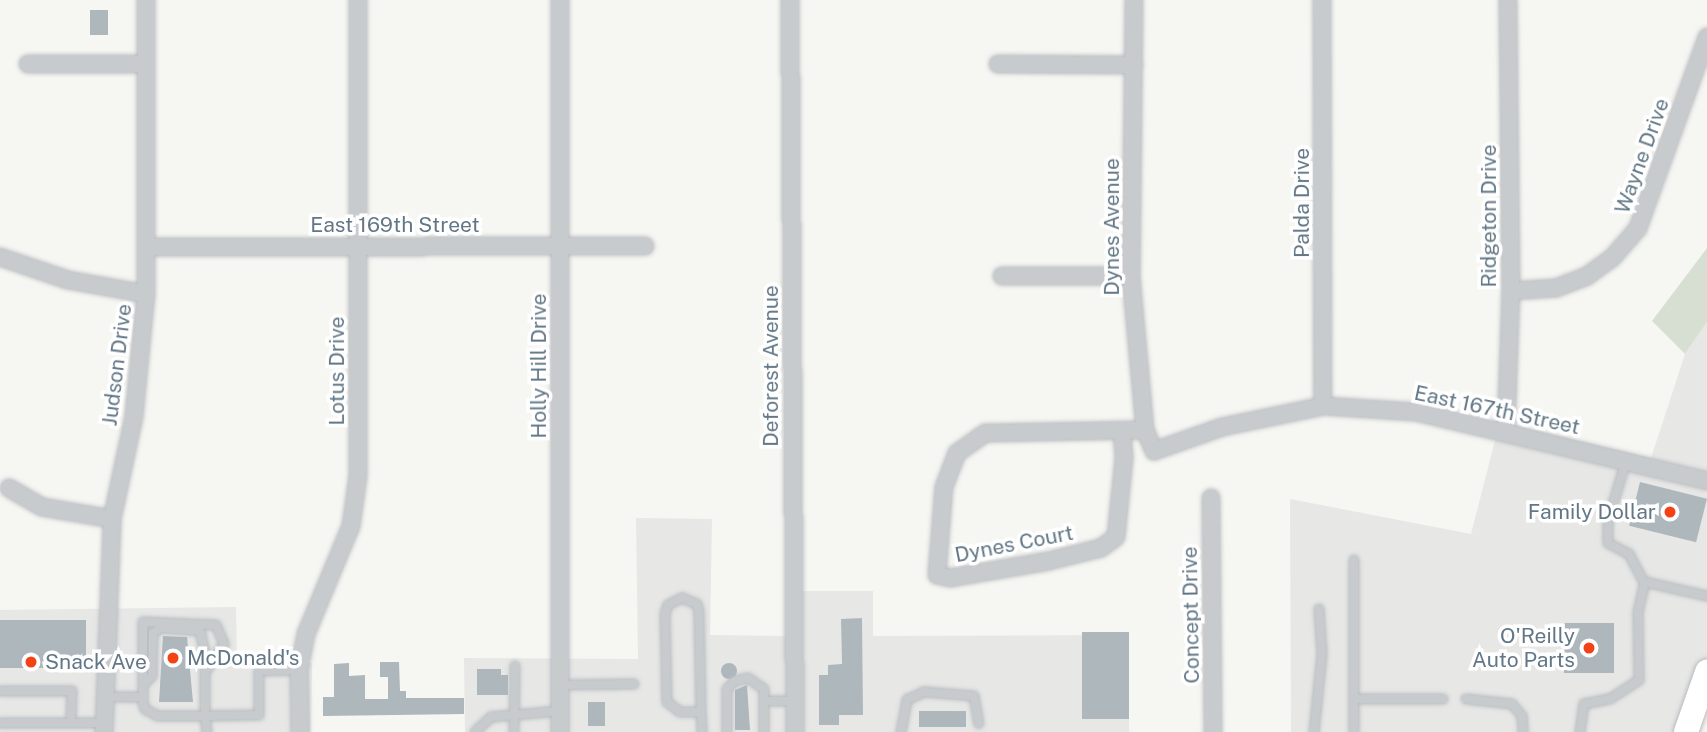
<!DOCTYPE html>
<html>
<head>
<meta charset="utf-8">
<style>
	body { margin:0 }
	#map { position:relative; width:1707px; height:732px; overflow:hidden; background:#f6f6f2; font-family:"Public Sans",sans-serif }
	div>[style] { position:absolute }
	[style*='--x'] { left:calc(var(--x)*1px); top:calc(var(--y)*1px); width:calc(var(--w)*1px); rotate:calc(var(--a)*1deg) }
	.built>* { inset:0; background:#e7e8e6 }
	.green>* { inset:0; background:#d7dfd3 }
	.building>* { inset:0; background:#aeb7bc; transform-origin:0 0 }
	.round { border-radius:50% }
	.roads { filter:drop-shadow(0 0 2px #b8bcc0) drop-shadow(0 0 2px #b8bcc0) }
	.service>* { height:8px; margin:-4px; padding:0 4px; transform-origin:4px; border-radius:4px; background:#c8cbce }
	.minor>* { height:16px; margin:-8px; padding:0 8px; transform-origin:8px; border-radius:8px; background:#c8cbce }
	.primary>* { height:24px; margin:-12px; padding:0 12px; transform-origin:12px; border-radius:12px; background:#fff }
	.dots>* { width:19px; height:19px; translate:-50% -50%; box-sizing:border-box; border:4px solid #fff; border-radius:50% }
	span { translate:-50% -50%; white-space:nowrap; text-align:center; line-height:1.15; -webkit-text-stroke:7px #fff; paint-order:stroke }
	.street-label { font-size:21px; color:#627786 }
	.poi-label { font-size:21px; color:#627786 }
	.right { translate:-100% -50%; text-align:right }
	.left { translate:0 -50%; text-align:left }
</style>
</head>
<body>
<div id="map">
	<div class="built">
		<div style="clip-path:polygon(1707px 322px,1707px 672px,1686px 732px,1291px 732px,1290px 499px,1471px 534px,1500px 421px,1651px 458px,1685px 354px)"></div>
		<div style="clip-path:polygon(636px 518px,712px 519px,710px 635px,787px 636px,790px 591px,873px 591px,873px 636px,1129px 635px,1129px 732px,465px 732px,464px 658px,638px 659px)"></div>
		<div style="clip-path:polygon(236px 607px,237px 662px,312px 663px,311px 732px,0 732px,0 610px)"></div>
	</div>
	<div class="green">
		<div style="clip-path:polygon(1707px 248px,1707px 322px,1685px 354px,1652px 321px)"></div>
	</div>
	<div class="building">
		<div style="left:90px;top:10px;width:18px;height:25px"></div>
		<div style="left:1640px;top:482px;width:69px;height:45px;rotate:14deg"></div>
		<div style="clip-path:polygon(862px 618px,863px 715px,839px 715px,839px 725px,819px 725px,819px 675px,828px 675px,828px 665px,842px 664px,841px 619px)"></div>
		<div style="left:0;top:620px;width:86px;height:48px"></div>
		<div style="left:1564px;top:623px;width:50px;height:50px"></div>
		<div style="left:1082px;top:632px;width:47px;height:87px"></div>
		<div style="clip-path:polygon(163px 636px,187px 637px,193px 702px,159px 702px)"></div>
		<div style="clip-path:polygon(380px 662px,399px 662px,400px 691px,406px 691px,406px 698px,464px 698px,464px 714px,323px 716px,323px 697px,334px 697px,334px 664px,349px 663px,349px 676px,365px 675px,365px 699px,388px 699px,388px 677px,380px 677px)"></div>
		<div class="round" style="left:721px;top:663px;width:16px;height:16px"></div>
		<div style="clip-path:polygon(477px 669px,501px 669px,501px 675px,508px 675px,508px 695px,477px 695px)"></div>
		<div style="clip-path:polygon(747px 685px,750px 730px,735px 730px,735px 690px)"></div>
		<div style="left:588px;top:702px;width:17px;height:24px"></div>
		<div style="left:919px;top:711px;width:47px;height:16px"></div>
	</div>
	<div class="roads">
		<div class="service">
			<div style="--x:1626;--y:461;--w:63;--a:106.7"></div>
			<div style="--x:1608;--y:521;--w:22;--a:90"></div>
			<div style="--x:1608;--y:543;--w:24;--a:28"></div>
			<div style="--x:1629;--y:554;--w:34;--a:62"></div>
			<div style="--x:1354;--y:560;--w:139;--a:90"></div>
			<div style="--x:143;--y:685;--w:13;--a:-45"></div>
			<div style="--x:152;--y:676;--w:43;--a:-88.7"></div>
			<div style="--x:153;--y:633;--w:9;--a:-32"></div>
			<div style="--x:161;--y:628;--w:39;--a:4"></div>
			<div style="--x:200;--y:631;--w:22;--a:77"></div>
			<div style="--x:205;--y:652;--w:64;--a:90"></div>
			<div style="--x:205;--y:716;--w:47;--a:180"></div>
			<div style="--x:158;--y:716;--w:15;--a:-152"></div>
			<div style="--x:145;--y:709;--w:7;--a:-106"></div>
			<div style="--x:143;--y:702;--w:80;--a:-90"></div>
			<div style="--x:143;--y:622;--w:73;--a:2.4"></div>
			<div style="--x:216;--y:625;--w:21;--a:67"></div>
			<div style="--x:224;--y:644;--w:34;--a:124"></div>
			<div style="--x:560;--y:685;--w:74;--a:-0.8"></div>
			<div style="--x:0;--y:691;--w:72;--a:0"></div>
			<div style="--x:72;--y:691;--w:32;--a:92"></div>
			<div style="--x:105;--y:697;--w:38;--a:0"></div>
			<div style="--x:1466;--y:699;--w:46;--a:6.2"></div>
			<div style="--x:1512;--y:704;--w:16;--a:50"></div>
			<div style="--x:1522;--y:716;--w:16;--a:86"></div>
			<div style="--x:764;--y:701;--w:31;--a:0"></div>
			<div style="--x:701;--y:712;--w:21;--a:180"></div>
			<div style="--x:680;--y:712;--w:16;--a:-142"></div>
			<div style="--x:667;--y:702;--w:88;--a:-91.3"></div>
			<div style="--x:665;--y:614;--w:9;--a:-72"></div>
			<div style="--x:668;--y:605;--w:16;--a:-27"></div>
			<div style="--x:682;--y:598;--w:16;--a:22"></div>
			<div style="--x:697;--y:604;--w:8;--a:76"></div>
			<div style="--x:699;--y:612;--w:100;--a:88.9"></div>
			<div style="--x:701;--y:712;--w:19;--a:87"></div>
			<div style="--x:702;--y:731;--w:1;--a:90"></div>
			<div style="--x:0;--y:723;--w:104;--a:0"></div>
			<div style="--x:207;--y:732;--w:16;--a:-97"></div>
			<div style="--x:205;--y:716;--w:54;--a:-1.1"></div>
			<div style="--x:259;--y:715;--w:44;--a:-90"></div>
			<div style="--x:259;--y:671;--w:40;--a:-1.4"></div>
			<div style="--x:475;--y:732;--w:22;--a:-43"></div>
			<div style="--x:491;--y:717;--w:69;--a:-5"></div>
			<div style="--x:514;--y:732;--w:66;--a:-89.1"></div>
			<div style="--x:727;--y:732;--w:43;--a:-90"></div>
			<div style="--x:727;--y:689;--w:11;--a:-45"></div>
			<div style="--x:735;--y:681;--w:13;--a:-13"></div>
			<div style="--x:748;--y:678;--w:19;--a:35"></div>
			<div style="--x:764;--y:689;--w:43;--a:90"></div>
			<div style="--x:901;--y:732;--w:33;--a:-79"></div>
			<div style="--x:907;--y:700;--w:19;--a:-25"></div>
			<div style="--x:924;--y:692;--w:50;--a:4.6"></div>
			<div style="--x:974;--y:696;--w:28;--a:80"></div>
			<div style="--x:1314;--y:732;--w:78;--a:-84.1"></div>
			<div style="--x:1322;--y:654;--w:45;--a:-93.8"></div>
			<div style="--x:1354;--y:732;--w:33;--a:-90"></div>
			<div style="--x:1354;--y:699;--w:89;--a:0"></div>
			<div style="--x:1580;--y:732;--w:28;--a:-82"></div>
			<div style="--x:1584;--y:704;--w:26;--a:-11"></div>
			<div style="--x:1610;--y:699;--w:35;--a:-33"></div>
			<div style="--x:1639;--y:680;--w:68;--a:-90.8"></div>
			<div style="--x:1638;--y:612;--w:31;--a:-77"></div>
			<div style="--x:1645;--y:582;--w:64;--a:12.7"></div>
		</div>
		<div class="minor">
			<div style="--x:560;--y:0;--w:732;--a:90"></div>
			<div style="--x:790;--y:0;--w:732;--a:89.61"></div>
			<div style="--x:1134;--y:0;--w:276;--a:90.6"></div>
			<div style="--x:1131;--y:276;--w:155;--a:84.8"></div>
			<div style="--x:1145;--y:430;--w:23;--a:67"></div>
			<div style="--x:1154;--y:451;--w:72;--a:-19.4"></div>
			<div style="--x:1222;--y:427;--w:103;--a:-11.7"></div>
			<div style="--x:1323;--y:406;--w:93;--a:3.7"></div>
			<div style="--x:1416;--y:412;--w:299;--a:13.3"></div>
			<div style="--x:1322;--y:0;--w:406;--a:89.9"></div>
			<div style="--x:28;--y:64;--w:118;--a:0"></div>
			<div style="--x:998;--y:64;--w:136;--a:0.4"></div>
			<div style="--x:146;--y:247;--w:499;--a:-0.1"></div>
			<div style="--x:0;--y:257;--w:72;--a:18.7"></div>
			<div style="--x:68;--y:280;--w:79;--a:10.2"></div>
			<div style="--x:1002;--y:276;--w:129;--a:0"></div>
			<div style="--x:1511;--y:291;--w:45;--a:-3.8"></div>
			<div style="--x:1556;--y:288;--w:33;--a:-21"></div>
			<div style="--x:1587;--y:276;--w:32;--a:-36"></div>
			<div style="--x:1613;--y:257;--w:38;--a:-49"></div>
			<div style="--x:1638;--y:228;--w:203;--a:-70.1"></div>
			<div style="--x:1506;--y:432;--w:141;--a:-88"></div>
			<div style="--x:1511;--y:291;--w:291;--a:-90.6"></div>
			<div style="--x:1122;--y:433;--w:25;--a:85"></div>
			<div style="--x:1124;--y:458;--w:79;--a:95.8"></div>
			<div style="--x:1116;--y:537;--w:19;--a:144"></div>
			<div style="--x:1101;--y:548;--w:54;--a:166"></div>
			<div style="--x:1049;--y:561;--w:100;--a:170.3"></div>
			<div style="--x:950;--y:578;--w:13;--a:-167"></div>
			<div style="--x:937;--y:575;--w:88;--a:-85.5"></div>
			<div style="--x:944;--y:487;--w:36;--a:-69"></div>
			<div style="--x:957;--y:453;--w:35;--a:-35"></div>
			<div style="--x:986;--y:433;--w:159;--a:-1.1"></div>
			<div style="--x:9;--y:488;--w:38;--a:30"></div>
			<div style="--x:42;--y:507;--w:71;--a:9.7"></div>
			<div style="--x:1211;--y:498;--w:234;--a:89.5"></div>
			<div style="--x:104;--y:732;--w:213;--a:-87.8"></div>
			<div style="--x:112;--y:519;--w:105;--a:-77.9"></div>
			<div style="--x:134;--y:416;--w:123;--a:-84.4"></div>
			<div style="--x:146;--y:294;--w:294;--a:-90"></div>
			<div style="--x:300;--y:732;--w:62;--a:-90.9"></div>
			<div style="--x:299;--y:670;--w:37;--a:-79"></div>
			<div style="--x:306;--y:634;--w:117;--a:-67.4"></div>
			<div style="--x:351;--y:526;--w:50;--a:-82"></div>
			<div style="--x:358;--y:476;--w:476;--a:-90"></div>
		</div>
		<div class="primary">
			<div style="--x:1686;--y:732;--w:64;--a:-70.7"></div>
		</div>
	</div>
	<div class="dots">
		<div style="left:1670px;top:512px;background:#f34316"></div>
		<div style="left:1589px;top:648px;background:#f34316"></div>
		<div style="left:173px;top:658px;background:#f34316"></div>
		<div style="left:31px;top:662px;background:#f34316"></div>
	</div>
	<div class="street-label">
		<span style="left:1642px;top:156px;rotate:-70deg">Wayne Drive</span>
		<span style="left:1302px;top:203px;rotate:-90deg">Palda Drive</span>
		<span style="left:1489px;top:216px;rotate:-90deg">Ridgeton Drive</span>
		<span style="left:395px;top:225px">East 169th Street</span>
		<span style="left:1112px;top:227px;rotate:-90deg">Dynes Avenue</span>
		<span style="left:117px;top:365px;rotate:-83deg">Judson Drive</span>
		<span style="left:539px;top:366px;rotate:-90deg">Holly Hill Drive</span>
		<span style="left:771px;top:366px;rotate:-90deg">Deforest Avenue</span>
		<span style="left:337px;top:371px;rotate:-90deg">Lotus Drive</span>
		<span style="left:1497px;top:410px;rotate:12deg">East 167th Street</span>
		<span style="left:1014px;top:544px;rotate:-11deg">Dynes Court</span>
		<span style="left:1191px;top:615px;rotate:-91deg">Concept Drive</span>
	</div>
	<div class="poi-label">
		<span class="right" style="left:1656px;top:512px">Family Dollar</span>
		<span class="right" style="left:1575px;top:648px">O'Reilly<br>Auto Parts</span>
		<span class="left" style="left:187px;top:658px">McDonald's</span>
		<span class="left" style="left:45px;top:662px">Snack Ave</span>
	</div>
</div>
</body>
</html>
